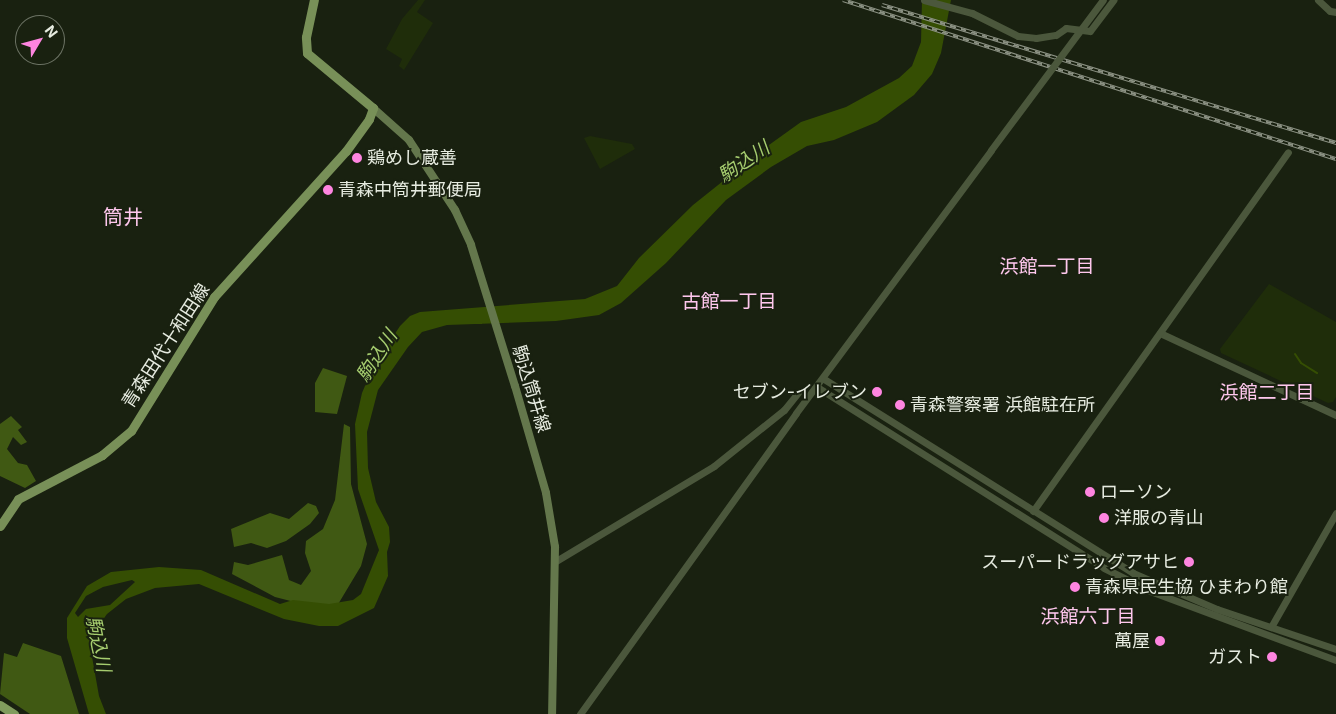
<!DOCTYPE html>
<html>
<head>
<meta charset="utf-8">
<style>
	body { margin:0 }
	#map { position:relative; width:1336px; height:714px; overflow:hidden; background:#192110; font-family:Inter,"Noto Sans JP",sans-serif }
	div>[style] { position:absolute }
	[style*='--x'] { left:calc(var(--x)*1px); top:calc(var(--y)*1px); width:calc(var(--w)*1px); rotate:calc(var(--a)*1deg) }
	.green>* { inset:0; background:#1f2d0a }
	.forest>* { inset:0; background:#405913 }
	.water>* { inset:0; background:#354e03 }
	.stream>* { height:2px; margin:-1px; padding:0 1px; transform-origin:1px; border-radius:1px; background:#354e03 }
	.tertiary>* { height:7px; margin:-3.5px; padding:0 3.5px; transform-origin:3.5px; border-radius:3.5px; background:#4b573c }
	.secondary>* { height:8px; margin:-4px; padding:0 4px; transform-origin:4px; border-radius:4px; background:#64774c }
	.primary>* { height:9px; margin:-4.5px; padding:0 4.5px; transform-origin:4.5px; border-radius:4.5px; background:#789058 }
	.trunk>* { height:9px; margin:-4.5px; padding:0 4.5px; transform-origin:4.5px; border-radius:4.5px; background:#819c5d }
	.rail>* { height:4px; margin-top:-2px; transform-origin:0; background:repeating-linear-gradient(90deg,#192110 0 5.5px,#8c9284 0 11px); box-sizing:border-box; border-block:1px solid #8c9284 }
	.tertiary-bridge>* { height:7px; margin:-3.5px; padding:0 3.5px; transform-origin:3.5px; border-radius:3.5px; background:#4b573c }
	.dots>* { width:14px; height:14px; translate:-50% -50%; box-sizing:border-box; border:2px solid #192110; border-radius:50% }
	span { translate:-50% -50%; white-space:nowrap; text-align:center; line-height:1.15; -webkit-text-stroke:4px #192110; paint-order:stroke }
	.poi-label { font-size:18px; color:#e6ebe0 }
	.left { translate:0 -50%; text-align:left }
	.right { translate:-100% -50%; text-align:right }
	.street-label { font-size:18px; color:#e6ebe0 }
	.water-label { font-size:19px; color:#a6cd6f; font-style:italic }
	.neighbourhood-label { font-size:19px; color:#fec7ed }
	.quarter-label { font-size:20px; color:#fec7ed }
	.north { position:absolute; left:15px; top:15px; width:50px; height:50px; box-sizing:border-box; background:#192110; border:1px solid #6b7263; border-radius:50%; rotate:53deg; font-size:14px; font-weight:700; line-height:20px; text-align:center; color:#e6ebe0 }
	.north::after { content:''; display:block; margin:auto; width:18px; height:22px; background:#fe85e0; clip-path:polygon(50% 0,100% 100%,50% 72%,0 100%) }
</style>
</head>
<body>
<div id="map">
	<div class="green">
		<div style="clip-path:polygon(418px 0,425px 0,417px 12px,433px 23px,404px 70px,399px 66px,402px 59px,386px 49px,402px 19px)"></div>
		<div style="clip-path:polygon(590px 136px,632px 144px,635px 149px,600px 169px,584px 138px)"></div>
		<div style="clip-path:polygon(1269px 284px,1336px 322px,1336px 397px,1333px 402px,1328px 403px,1221px 353px,1220px 349px)"></div>
	</div>
	<div class="forest">
		<div style="clip-path:polygon(323px 368px,347px 376px,337px 414px,315px 412px,315px 383px)"></div>
		<div style="clip-path:polygon(11px 416px,22px 427px,18px 430px,27px 442px,21px 445px,13px 437px,7px 449px,18px 463px,27px 465px,36px 481px,25px 488px,0 476px,0 424px)"></div>
		<div style="clip-path:polygon(344px 424px,350px 427px,351px 484px,367px 544px,361px 566px,337px 606px,318px 608px,275px 597px,232px 574px,234px 562px,248px 565px,282px 555px,289px 580px,301px 585px,311px 571px,305px 553px,306px 541px,323px 529px,335px 500px)"></div>
		<div style="clip-path:polygon(308px 503px,316px 506px,319px 513px,310px 524px,286px 541px,267px 548px,251px 543px,234px 547px,231px 529px,270px 513px,289px 519px)"></div>
		<div style="clip-path:polygon(23px 643px,61px 656px,79px 714px,30px 714px,0 694px,4px 653px,17px 657px)"></div>
	</div>
	<div class="water">
		<div style="clip-path:polygon(evenodd,922px 0,951px 0,941px 53px,932px 74px,914px 95px,877px 122px,834px 140px,807px 146px,771px 167px,726px 200px,666px 263px,621px 303px,599px 315px,556px 321px,447px 325px,422px 332px,408px 347px,378px 390px,367px 432px,368px 468px,376px 502px,389px 527px,390px 542px,387px 552px,388px 576px,374px 608px,338px 626px,319px 626px,284px 619px,199px 584px,155px 588px,126px 599px,107px 614px,97px 628px,91px 651px,99px 696px,106px 714px,89px 714px,67px 638px,67px 618px,87px 586px,111px 572px,159px 567px,201px 570px,280px 604px,293px 600px,329px 604px,353px 600px,361px 594px,379px 550px,358px 489px,355px 424px,362px 393px,373px 367px,400px 326px,410px 316px,420px 312px,585px 299px,617px 286px,639px 258px,693px 205px,762px 150px,801px 122px,846px 107px,899px 78px,912px 66px,921px 42px,922px 0,132px 580px,135px 582px,110px 605px,86px 609px,78px 617px,75px 613px,86px 596px,103px 587px,132px 580px)"></div>
	</div>
	<div class="stream">
		<div style="--x:1295;--y:354;--w:11;--a:56"></div>
		<div style="--x:1301;--y:363;--w:19;--a:32"></div>
	</div>
	<div class="tertiary">
		<div style="--x:924;--y:0;--w:50;--a:15.2"></div>
		<div style="--x:972;--y:13;--w:51;--a:26.6"></div>
		<div style="--x:1018;--y:36;--w:18;--a:6"></div>
		<div style="--x:1036;--y:38;--w:20;--a:-9"></div>
		<div style="--x:1056;--y:35;--w:12;--a:-35"></div>
		<div style="--x:1066;--y:28;--w:24;--a:7"></div>
		<div style="--x:1090;--y:31;--w:39;--a:-53"></div>
		<div style="--x:1318;--y:0;--w:16;--a:43"></div>
		<div style="--x:1330;--y:11;--w:6;--a:9"></div>
		<div style="--x:1160;--y:333;--w:194;--a:25"></div>
		<div style="--x:824;--y:379;--w:365;--a:32.1"></div>
		<div style="--x:1133;--y:573;--w:91;--a:23.2"></div>
		<div style="--x:1217;--y:609;--w:126;--a:18.6"></div>
		<div style="--x:817;--y:387;--w:339;--a:32.2"></div>
		<div style="--x:1104;--y:568;--w:51;--a:26.6"></div>
		<div style="--x:1150;--y:591;--w:198;--a:20.4"></div>
		<div style="--x:1033;--y:511;--w:440;--a:-54.6"></div>
		<div style="--x:556;--y:561;--w:184;--a:-31"></div>
		<div style="--x:714;--y:466;--w:90;--a:-38.7"></div>
		<div style="--x:784;--y:410;--w:22;--a:-51"></div>
		<div style="--x:1271;--y:627;--w:131;--a:-60.3"></div>
		<div style="--x:580;--y:714;--w:370;--a:-54.3"></div>
		<div style="--x:796;--y:413;--w:327;--a:-53.4"></div>
	</div>
	<div class="secondary">
		<div style="--x:373;--y:108;--w:48;--a:41.6"></div>
		<div style="--x:409;--y:140;--w:84;--a:56.7"></div>
		<div style="--x:455;--y:210;--w:38;--a:65"></div>
		<div style="--x:471;--y:245;--w:148;--a:72.7"></div>
		<div style="--x:515;--y:386;--w:111;--a:73.8"></div>
		<div style="--x:546;--y:493;--w:55;--a:80.5"></div>
		<div style="--x:555;--y:547;--w:167;--a:91"></div>
	</div>
	<div class="primary">
		<div style="--x:0;--y:526;--w:32;--a:-56"></div>
		<div style="--x:18;--y:499;--w:95;--a:-27.6"></div>
		<div style="--x:102;--y:455;--w:38;--a:-40"></div>
		<div style="--x:131;--y:431;--w:158;--a:-58.2"></div>
		<div style="--x:214;--y:297;--w:197;--a:-47.9"></div>
		<div style="--x:346;--y:151;--w:39;--a:-54"></div>
		<div style="--x:369;--y:119;--w:12;--a:-70"></div>
		<div style="--x:373;--y:108;--w:86;--a:-140.2"></div>
		<div style="--x:307;--y:53;--w:16;--a:-94"></div>
		<div style="--x:306;--y:37;--w:38;--a:-78"></div>
	</div>
	<div class="trunk">
		<div style="--x:0;--y:705;--w:17;--a:33"></div>
	</div>
	<div class="rail">
		<div style="--x:843;--y:0;--w:518;--a:17.88"></div>
		<div style="--x:882;--y:5;--w:475;--a:16.9"></div>
	</div>
	<div class="tertiary-bridge">
		<div style="--x:991;--y:150;--w:187;--a:-53.3"></div>
	</div>
	<div class="dots">
		<div style="left:357px;top:158px;background:#fe85e0"></div>
		<div style="left:328px;top:190px;background:#fe85e0"></div>
		<div style="left:877px;top:392px;background:#fe85e0"></div>
		<div style="left:900px;top:405px;background:#fe85e0"></div>
		<div style="left:1090px;top:492px;background:#fe85e0"></div>
		<div style="left:1104px;top:518px;background:#fe85e0"></div>
		<div style="left:1189px;top:562px;background:#fe85e0"></div>
		<div style="left:1075px;top:587px;background:#fe85e0"></div>
		<div style="left:1160px;top:641px;background:#fe85e0"></div>
		<div style="left:1272px;top:657px;background:#fe85e0"></div>
	</div>
	<div class="poi-label">
		<span class="left" style="left:367px;top:158px">鶏めし蔵善</span>
		<span class="left" style="left:338px;top:190px">青森中筒井郵便局</span>
		<span class="right" style="left:867px;top:392px">セブン-イレブン</span>
		<span class="left" style="left:910px;top:405px">青森警察署 浜館駐在所</span>
		<span class="left" style="left:1100px;top:492px">ローソン</span>
		<span class="left" style="left:1114px;top:518px">洋服の青山</span>
		<span class="right" style="left:1179px;top:562px">スーパードラッグアサヒ</span>
		<span class="left" style="left:1085px;top:587px">青森県民生協 ひまわり館</span>
		<span class="right" style="left:1150px;top:641px">萬屋</span>
		<span class="right" style="left:1262px;top:657px">ガスト</span>
	</div>
	<div class="street-label">
		<span style="left:166px;top:346px;rotate:-57deg">青森田代十和田線</span>
		<span style="left:531px;top:389px;rotate:73deg">駒込筒井線</span>
	</div>
	<div class="water-label">
		<span style="left:744px;top:162px;rotate:-34deg">駒込川</span>
		<span style="left:377px;top:356px;rotate:-57deg">駒込川</span>
		<span style="left:98px;top:644px;rotate:78deg">駒込川</span>
	</div>
	<div class="neighbourhood-label">
		<span style="left:1047px;top:267px">浜館一丁目</span>
		<span style="left:729px;top:302px">古館一丁目</span>
		<span style="left:1267px;top:393px">浜館二丁目</span>
		<span style="left:1088px;top:617px">浜館六丁目</span>
	</div>
	<div class="quarter-label">
		<span style="left:123px;top:217px">筒井</span>
	</div>
	<div class="north">N</div>
</div>
</body>
</html>
